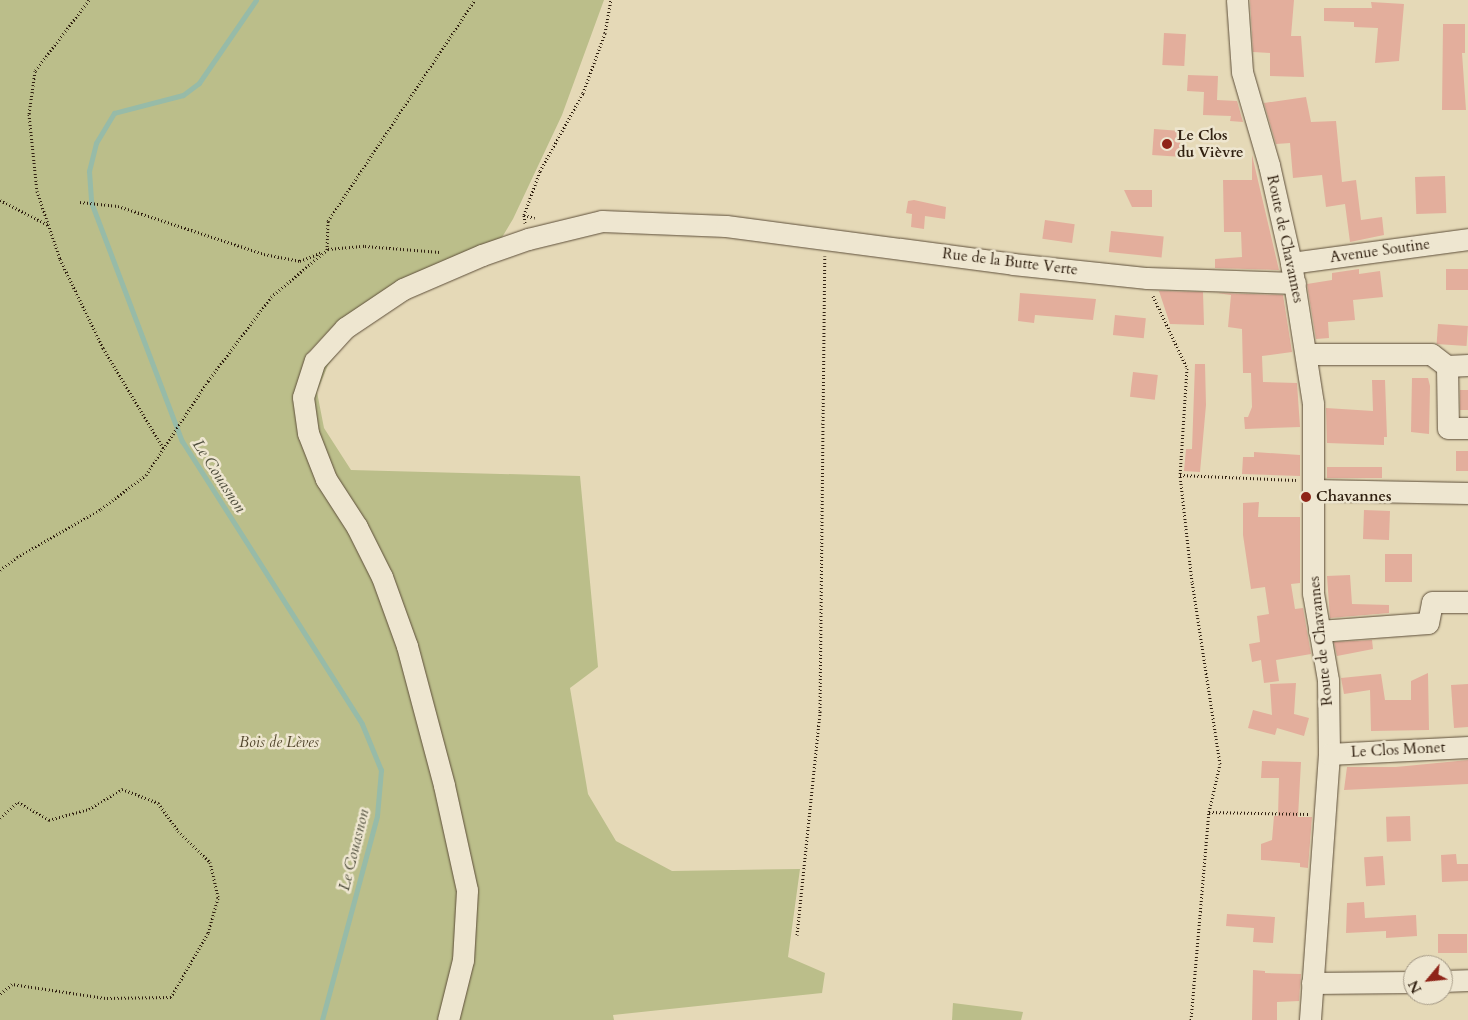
<!DOCTYPE html>
<html>
<head>
<meta charset="utf-8">
<style>
	body { margin:0 }
	#map { position:relative; width:1468px; height:1020px; overflow:hidden; background:#e5d9b7; font-family:Cardo,serif }
	div>[style] { position:absolute }
	[style*='--x'] { left:calc(var(--x)*1px); top:calc(var(--y)*1px); width:calc(var(--w)*1px); rotate:calc(var(--a)*1deg) }
	.green>* { inset:0; background:#bbbe8a }
	.stream>* { height:5px; margin:-2.5px; padding:0 2.5px; transform-origin:2.5px; border-radius:2.5px; background:#97bba8 }
	.building>* { inset:0; background:#e3ae9c; transform-origin:0 0 }
	.path>* { height:3px; margin-top:-1.5px; transform-origin:0; background:repeating-linear-gradient(90deg,#312111 0 1px,transparent 0 3.5px) }
	.roads { filter:drop-shadow(0 0 1px #5e4f3a) drop-shadow(0 0 1px #5e4f3a) }
	.minor>* { height:21px; margin:-10.5px; padding:0 10.5px; transform-origin:10.5px; border-radius:10.5px; background:#eee6d0 }
	.dots>* { width:14px; height:14px; translate:-50% -50%; box-sizing:border-box; border:2px solid #eee6d0; border-radius:50% }
	span { translate:-50% -50%; white-space:nowrap; text-align:center; line-height:1.15; -webkit-text-stroke:5px #eee6d0; paint-order:stroke }
	.poi-label { font-size:15px; color:#312111; font-weight:700 }
	.left { translate:0 -50%; text-align:left }
	.street-label { font-size:15px; color:#312111 }
	.park-label { font-size:15px; color:#54482f; font-style:italic }
	.water-label { font-size:16px; color:#504f3e; font-style:italic }
	.north { position:absolute; left:1403px; top:955px; width:50px; height:50px; box-sizing:border-box; background:#eee6d0; border:1px solid #a29784; border-radius:50%; rotate:242deg; font-size:14px; font-weight:700; line-height:20px; text-align:center; color:#312111 }
	.north::after { content:''; display:block; margin:auto; width:18px; height:22px; background:#8f2418; clip-path:polygon(50% 0,100% 100%,50% 72%,0 100%) }
</style>
</head>
<body>
<div id="map">
	<div class="green">
		<div style="clip-path:polygon(0 0,604px 0,562px 115px,513px 219px,498px 244px,337px 322px,306px 355px,295px 405px,316px 440px,311px 396px,322px 363px,355px 330px,328px 365px,317px 392px,324px 428px,351px 470px,580px 476px,598px 667px,570px 688px,588px 794px,616px 841px,672px 871px,800px 869px,788px 957px,825px 973px,822px 993px,613px 1015px,614px 1020px,0 1020px)"></div>
		<div style="clip-path:polygon(953px 1003px,1023px 1012px,1021px 1020px,952px 1020px)"></div>
	</div>
	<div class="stream">
		<div style="--x:256;--y:0;--w:101;--a:124.5"></div>
		<div style="--x:199;--y:83;--w:20;--a:143"></div>
		<div style="--x:183;--y:95;--w:71;--a:165.4"></div>
		<div style="--x:114;--y:113;--w:35;--a:121"></div>
		<div style="--x:96;--y:143;--w:29;--a:104"></div>
		<div style="--x:89;--y:171;--w:31;--a:86"></div>
		<div style="--x:91;--y:202;--w:256;--a:69.2"></div>
		<div style="--x:182;--y:441;--w:335;--a:57.5"></div>
		<div style="--x:362;--y:724;--w:50;--a:67.6"></div>
		<div style="--x:381;--y:770;--w:46;--a:95"></div>
		<div style="--x:377;--y:816;--w:211;--a:105.1"></div>
	</div>
	<div class="building">
		<div style="clip-path:polygon(1250px 0,1294px 0,1291px 36px,1301px 36px,1304px 77px,1270px 76px,1270px 53px,1253px 52px)"></div>
		<div style="clip-path:polygon(1371px 2px,1404px 4px,1399px 61px,1375px 63px,1378px 28px,1354px 27px,1354px 22px,1324px 21px,1324px 8px,1372px 8px)"></div>
		<div style="clip-path:polygon(1443px 24px,1465px 24px,1465px 53px,1462px 53px,1466px 110px,1442px 110px)"></div>
		<div style="left:1164px;top:33px;width:22px;height:32px;rotate:3deg"></div>
		<div style="clip-path:polygon(1188px 75px,1218px 76px,1217px 100px,1237px 101px,1243px 122px,1230px 121px,1231px 116px,1203px 115px,1204px 92px,1187px 91px)"></div>
		<div style="clip-path:polygon(1306px 97px,1311px 122px,1336px 121px,1342px 182px,1356px 180px,1361px 220px,1382px 217px,1384px 235px,1350px 242px,1345px 204px,1326px 207px,1322px 175px,1293px 178px,1290px 143px,1276px 144px,1264px 103px)"></div>
		<div style="left:1154px;top:129px;width:27px;height:26px;rotate:4deg"></div>
		<div style="clip-path:polygon(1252px 155px,1279px 270px,1215px 268px,1215px 259px,1242px 257px,1241px 232px,1224px 232px,1223px 180px,1252px 180px)"></div>
		<div style="left:1445px;top:176px;width:37px;height:30px;rotate:88deg"></div>
		<div style="clip-path:polygon(1124px 190px,1152px 190px,1152px 207px,1132px 207px)"></div>
		<div style="clip-path:polygon(914px 200px,946px 207px,945px 219px,925px 216px,924px 229px,911px 227px,912px 214px,906px 213px,908px 201px)"></div>
		<div style="left:1045px;top:220px;width:30px;height:19px;rotate:8deg"></div>
		<div style="left:1111px;top:231px;width:53px;height:21px;rotate:6deg"></div>
		<div style="clip-path:polygon(1359px 269px,1359px 274px,1380px 271px,1383px 297px,1353px 300px,1355px 320px,1328px 322px,1329px 338px,1316px 339px,1307px 284px,1332px 280px,1332px 273px)"></div>
		<div style="left:1468px;top:269px;width:21px;height:22px;rotate:90deg"></div>
		<div style="clip-path:polygon(1159px 291px,1203px 292px,1204px 325px,1170px 324px)"></div>
		<div style="clip-path:polygon(1020px 293px,1096px 299px,1093px 320px,1035px 315px,1034px 323px,1018px 321px)"></div>
		<div style="clip-path:polygon(1217px 293px,1283px 295px,1292px 352px,1262px 356px,1263px 382px,1297px 383px,1300px 427px,1245px 429px,1244px 417px,1248px 417px,1252px 407px,1251px 373px,1243px 373px,1242px 329px,1228px 327px,1231px 295px)"></div>
		<div style="left:1115px;top:315px;width:31px;height:20px;rotate:6deg"></div>
		<div style="left:1438px;top:324px;width:30px;height:20px;rotate:4deg"></div>
		<div style="clip-path:polygon(1195px 364px,1205px 364px,1206px 405px,1200px 472px,1184px 471px,1186px 449px,1192px 449px)"></div>
		<div style="left:1133px;top:372px;width:25px;height:25px;rotate:7deg"></div>
		<div style="clip-path:polygon(1412px 378px,1428px 378px,1430px 386px,1429px 434px,1411px 432px)"></div>
		<div style="clip-path:polygon(1372px 380px,1385px 380px,1387px 437px,1384px 437px,1384px 445px,1327px 443px,1326px 408px,1373px 411px)"></div>
		<div style="left:1468px;top:390px;width:20px;height:8px;rotate:90deg"></div>
		<div style="left:1456px;top:451px;width:12px;height:20px"></div>
		<div style="clip-path:polygon(1254px 452px,1300px 455px,1300px 476px,1242px 474px,1243px 457px,1254px 457px)"></div>
		<div style="left:1327px;top:467px;width:55px;height:11px"></div>
		<div style="clip-path:polygon(1259px 502px,1258px 517px,1300px 517px,1300px 583px,1291px 584px,1295px 609px,1303px 608px,1311px 654px,1276px 660px,1279px 681px,1264px 683px,1261px 660px,1252px 662px,1249px 644px,1260px 642px,1257px 616px,1269px 614px,1265px 587px,1251px 589px,1243px 535px,1243px 503px)"></div>
		<div style="left:1364px;top:510px;width:26px;height:29px;rotate:2deg"></div>
		<div style="left:1385px;top:554px;width:27px;height:28px"></div>
		<div style="clip-path:polygon(1350px 575px,1352px 604px,1389px 605px,1389px 613px,1330px 618px,1327px 576px)"></div>
		<div style="clip-path:polygon(1372px 640px,1373px 649px,1337px 656px,1334px 642px)"></div>
		<div style="clip-path:polygon(1428px 673px,1429px 730px,1371px 731px,1370px 690px,1344px 694px,1341px 678px,1381px 674px,1385px 700px,1411px 700px,1411px 681px)"></div>
		<div style="clip-path:polygon(1296px 683px,1294px 714px,1309px 718px,1304px 736px,1277px 728px,1275px 735px,1248px 728px,1253px 710px,1272px 715px,1270px 684px)"></div>
		<div style="clip-path:polygon(1468px 684px,1468px 727px,1454px 728px,1451px 685px)"></div>
		<div style="clip-path:polygon(1468px 760px,1468px 784px,1344px 790px,1347px 767px,1396px 767px)"></div>
		<div style="clip-path:polygon(1262px 761px,1301px 762px,1298px 817px,1312px 817px,1308px 868px,1300px 867px,1300px 863px,1261px 860px,1261px 844px,1272px 840px,1274px 816px,1278px 816px,1279px 778px,1261px 778px)"></div>
		<div style="left:1410px;top:816px;width:25px;height:24px;rotate:88deg"></div>
		<div style="clip-path:polygon(1456px 854px,1457px 864px,1468px 864px,1468px 881px,1442px 882px,1441px 855px)"></div>
		<div style="left:1383px;top:856px;width:29px;height:19px;rotate:86deg"></div>
		<div style="clip-path:polygon(1364px 902px,1365px 918px,1416px 915px,1417px 936px,1386px 938px,1386px 931px,1346px 933px,1347px 903px)"></div>
		<div style="clip-path:polygon(1227px 914px,1275px 917px,1273px 943px,1253px 942px,1254px 928px,1226px 926px)"></div>
		<div style="left:1438px;top:934px;width:29px;height:19px"></div>
		<div style="clip-path:polygon(1253px 970px,1265px 971px,1265px 973px,1301px 974px,1299px 1001px,1277px 1002px,1277px 1020px,1252px 1020px)"></div>
	</div>
	<div class="path">
		<div style="--x:89;--y:0;--w:89;--a:127.3"></div>
		<div style="--x:35;--y:71;--w:43;--a:97.9"></div>
		<div style="--x:29;--y:114;--w:77;--a:84.1"></div>
		<div style="--x:37;--y:191;--w:72;--a:71.3"></div>
		<div style="--x:60;--y:259;--w:99;--a:64.2"></div>
		<div style="--x:103;--y:348;--w:118;--a:58.9"></div>
		<div style="--x:0;--y:200;--w:54;--a:27.5"></div>
		<div style="--x:80;--y:202;--w:38;--a:6"></div>
		<div style="--x:118;--y:206;--w:154;--a:18.2"></div>
		<div style="--x:264;--y:254;--w:37;--a:11"></div>
		<div style="--x:300;--y:261;--w:24;--a:-22"></div>
		<div style="--x:524;--y:215;--w:11;--a:15"></div>
		<div style="--x:525;--y:223;--w:8;--a:-97"></div>
		<div style="--x:524;--y:215;--w:47;--a:-70"></div>
		<div style="--x:540;--y:171;--w:89;--a:-61.1"></div>
		<div style="--x:583;--y:93;--w:64;--a:-69.9"></div>
		<div style="--x:605;--y:33;--w:34;--a:-80"></div>
		<div style="--x:327;--y:250;--w:29;--a:-88"></div>
		<div style="--x:328;--y:221;--w:265;--a:-56.4"></div>
		<div style="--x:1153;--y:296;--w:80;--a:64.7"></div>
		<div style="--x:1187;--y:368;--w:107;--a:93.7"></div>
		<div style="--x:0;--y:570;--w:21;--a:-37"></div>
		<div style="--x:17;--y:557;--w:97;--a:-29.7"></div>
		<div style="--x:101;--y:509;--w:56;--a:-37.1"></div>
		<div style="--x:146;--y:475;--w:113;--a:-56.6"></div>
		<div style="--x:208;--y:381;--w:105;--a:-53.1"></div>
		<div style="--x:271;--y:297;--w:75;--a:-40.1"></div>
		<div style="--x:328;--y:249;--w:37;--a:-5"></div>
		<div style="--x:365;--y:246;--w:75;--a:4.6"></div>
		<div style="--x:1209;--y:812;--w:49;--a:-77.1"></div>
		<div style="--x:1220;--y:764;--w:184;--a:-98.7"></div>
		<div style="--x:1192;--y:582;--w:108;--a:-96.4"></div>
		<div style="--x:1180;--y:475;--w:116;--a:2.5"></div>
		<div style="--x:0;--y:818;--w:24;--a:-42"></div>
		<div style="--x:18;--y:802;--w:36;--a:30"></div>
		<div style="--x:49;--y:820;--w:41;--a:-15.4"></div>
		<div style="--x:89;--y:809;--w:39;--a:-31"></div>
		<div style="--x:122;--y:789;--w:39;--a:21"></div>
		<div style="--x:158;--y:803;--w:34;--a:54"></div>
		<div style="--x:178;--y:831;--w:45;--a:44.1"></div>
		<div style="--x:210;--y:862;--w:37;--a:77"></div>
		<div style="--x:218;--y:898;--w:36;--a:106"></div>
		<div style="--x:208;--y:933;--w:74;--a:120"></div>
		<div style="--x:171;--y:997;--w:66;--a:179.1"></div>
		<div style="--x:105;--y:998;--w:94;--a:-171.4"></div>
		<div style="--x:12;--y:984;--w:16;--a:140"></div>
		<div style="--x:797;--y:935;--w:225;--a:-84.1"></div>
		<div style="--x:820;--y:711;--w:455;--a:-89.4"></div>
		<div style="--x:1191;--y:1020;--w:209;--a:-85.1"></div>
		<div style="--x:1209;--y:812;--w:100;--a:1.1"></div>
	</div>
	<div class="roads">
		<div class="minor">
			<div style="--x:1237;--y:0;--w:72;--a:86"></div>
			<div style="--x:1242;--y:72;--w:97;--a:73.8"></div>
			<div style="--x:1269;--y:165;--w:100;--a:77.3"></div>
			<div style="--x:1291;--y:263;--w:142;--a:81.1"></div>
			<div style="--x:1313;--y:403;--w:190;--a:90"></div>
			<div style="--x:1313;--y:593;--w:88;--a:80.2"></div>
			<div style="--x:1328;--y:680;--w:74;--a:89.2"></div>
			<div style="--x:1329;--y:754;--w:267;--a:94.1"></div>
			<div style="--x:1291;--y:263;--w:179;--a:-7.7"></div>
			<div style="--x:1306;--y:354;--w:125;--a:0"></div>
			<div style="--x:1431;--y:354;--w:20;--a:37"></div>
			<div style="--x:1447;--y:366;--w:21;--a:-3"></div>
			<div style="--x:1447;--y:366;--w:62;--a:89.1"></div>
			<div style="--x:1448;--y:428;--w:20;--a:0"></div>
			<div style="--x:1314;--y:490;--w:154;--a:1.1"></div>
			<div style="--x:1319;--y:631;--w:109;--a:-4.2"></div>
			<div style="--x:1428;--y:623;--w:21;--a:-79"></div>
			<div style="--x:1432;--y:602;--w:36;--a:0"></div>
			<div style="--x:1329;--y:754;--w:139;--a:-2.9"></div>
			<div style="--x:1443;--y:981;--w:25;--a:-2"></div>
			<div style="--x:1312;--y:983;--w:101;--a:-0.6"></div>
			<div style="--x:448;--y:1020;--w:62;--a:-76"></div>
			<div style="--x:463;--y:960;--w:70;--a:-86.7"></div>
			<div style="--x:467;--y:890;--w:107;--a:-102.4"></div>
			<div style="--x:444;--y:785;--w:144;--a:-104.9"></div>
			<div style="--x:407;--y:646;--w:73;--a:-109.9"></div>
			<div style="--x:382;--y:577;--w:56;--a:-116.6"></div>
			<div style="--x:357;--y:527;--w:57;--a:-122.9"></div>
			<div style="--x:326;--y:479;--w:49;--a:-111.4"></div>
			<div style="--x:308;--y:433;--w:36;--a:-98"></div>
			<div style="--x:303;--y:397;--w:38;--a:-72"></div>
			<div style="--x:315;--y:361;--w:45;--a:-47.7"></div>
			<div style="--x:345;--y:328;--w:70;--a:-33.9"></div>
			<div style="--x:403;--y:289;--w:86;--a:-23.3"></div>
			<div style="--x:482;--y:255;--w:49;--a:-19.2"></div>
			<div style="--x:528;--y:239;--w:76;--a:-13.7"></div>
			<div style="--x:602;--y:221;--w:124;--a:2.3"></div>
			<div style="--x:726;--y:226;--w:290;--a:7.5"></div>
			<div style="--x:1013;--y:264;--w:135;--a:6"></div>
			<div style="--x:1147;--y:278;--w:148;--a:1.9"></div>
		</div>
	</div>
	<div class="dots">
		<div style="left:1167px;top:144px;background:#8f2418"></div>
		<div style="left:1306px;top:497px;background:#8f2418"></div>
	</div>
	<div class="poi-label">
		<span class="left" style="left:1177px;top:144px">Le Clos<br>du Vièvre</span>
		<span class="left" style="left:1316px;top:497px">Chavannes</span>
	</div>
	<div class="street-label">
		<span style="left:1285px;top:239px;rotate:78deg">Route de Chavannes</span>
		<span style="left:1380px;top:251px;rotate:-8deg">Avenue Soutine</span>
		<span style="left:1010px;top:262px;rotate:7deg">Rue de la Butte Verte</span>
		<span style="left:1321px;top:641px;rotate:-96deg">Route de Chavannes</span>
		<span style="left:1398px;top:750px;rotate:-3deg">Le Clos Monet</span>
	</div>
	<div class="park-label">
		<span style="left:279px;top:743px">Bois de Lèves</span>
	</div>
	<div class="water-label">
		<span style="left:219px;top:476px;rotate:57deg">Le Couasnon</span>
		<span style="left:354px;top:850px;rotate:-76deg">Le Couasnon</span>
	</div>
	<div class="north">N</div>
</div>
</body>
</html>
